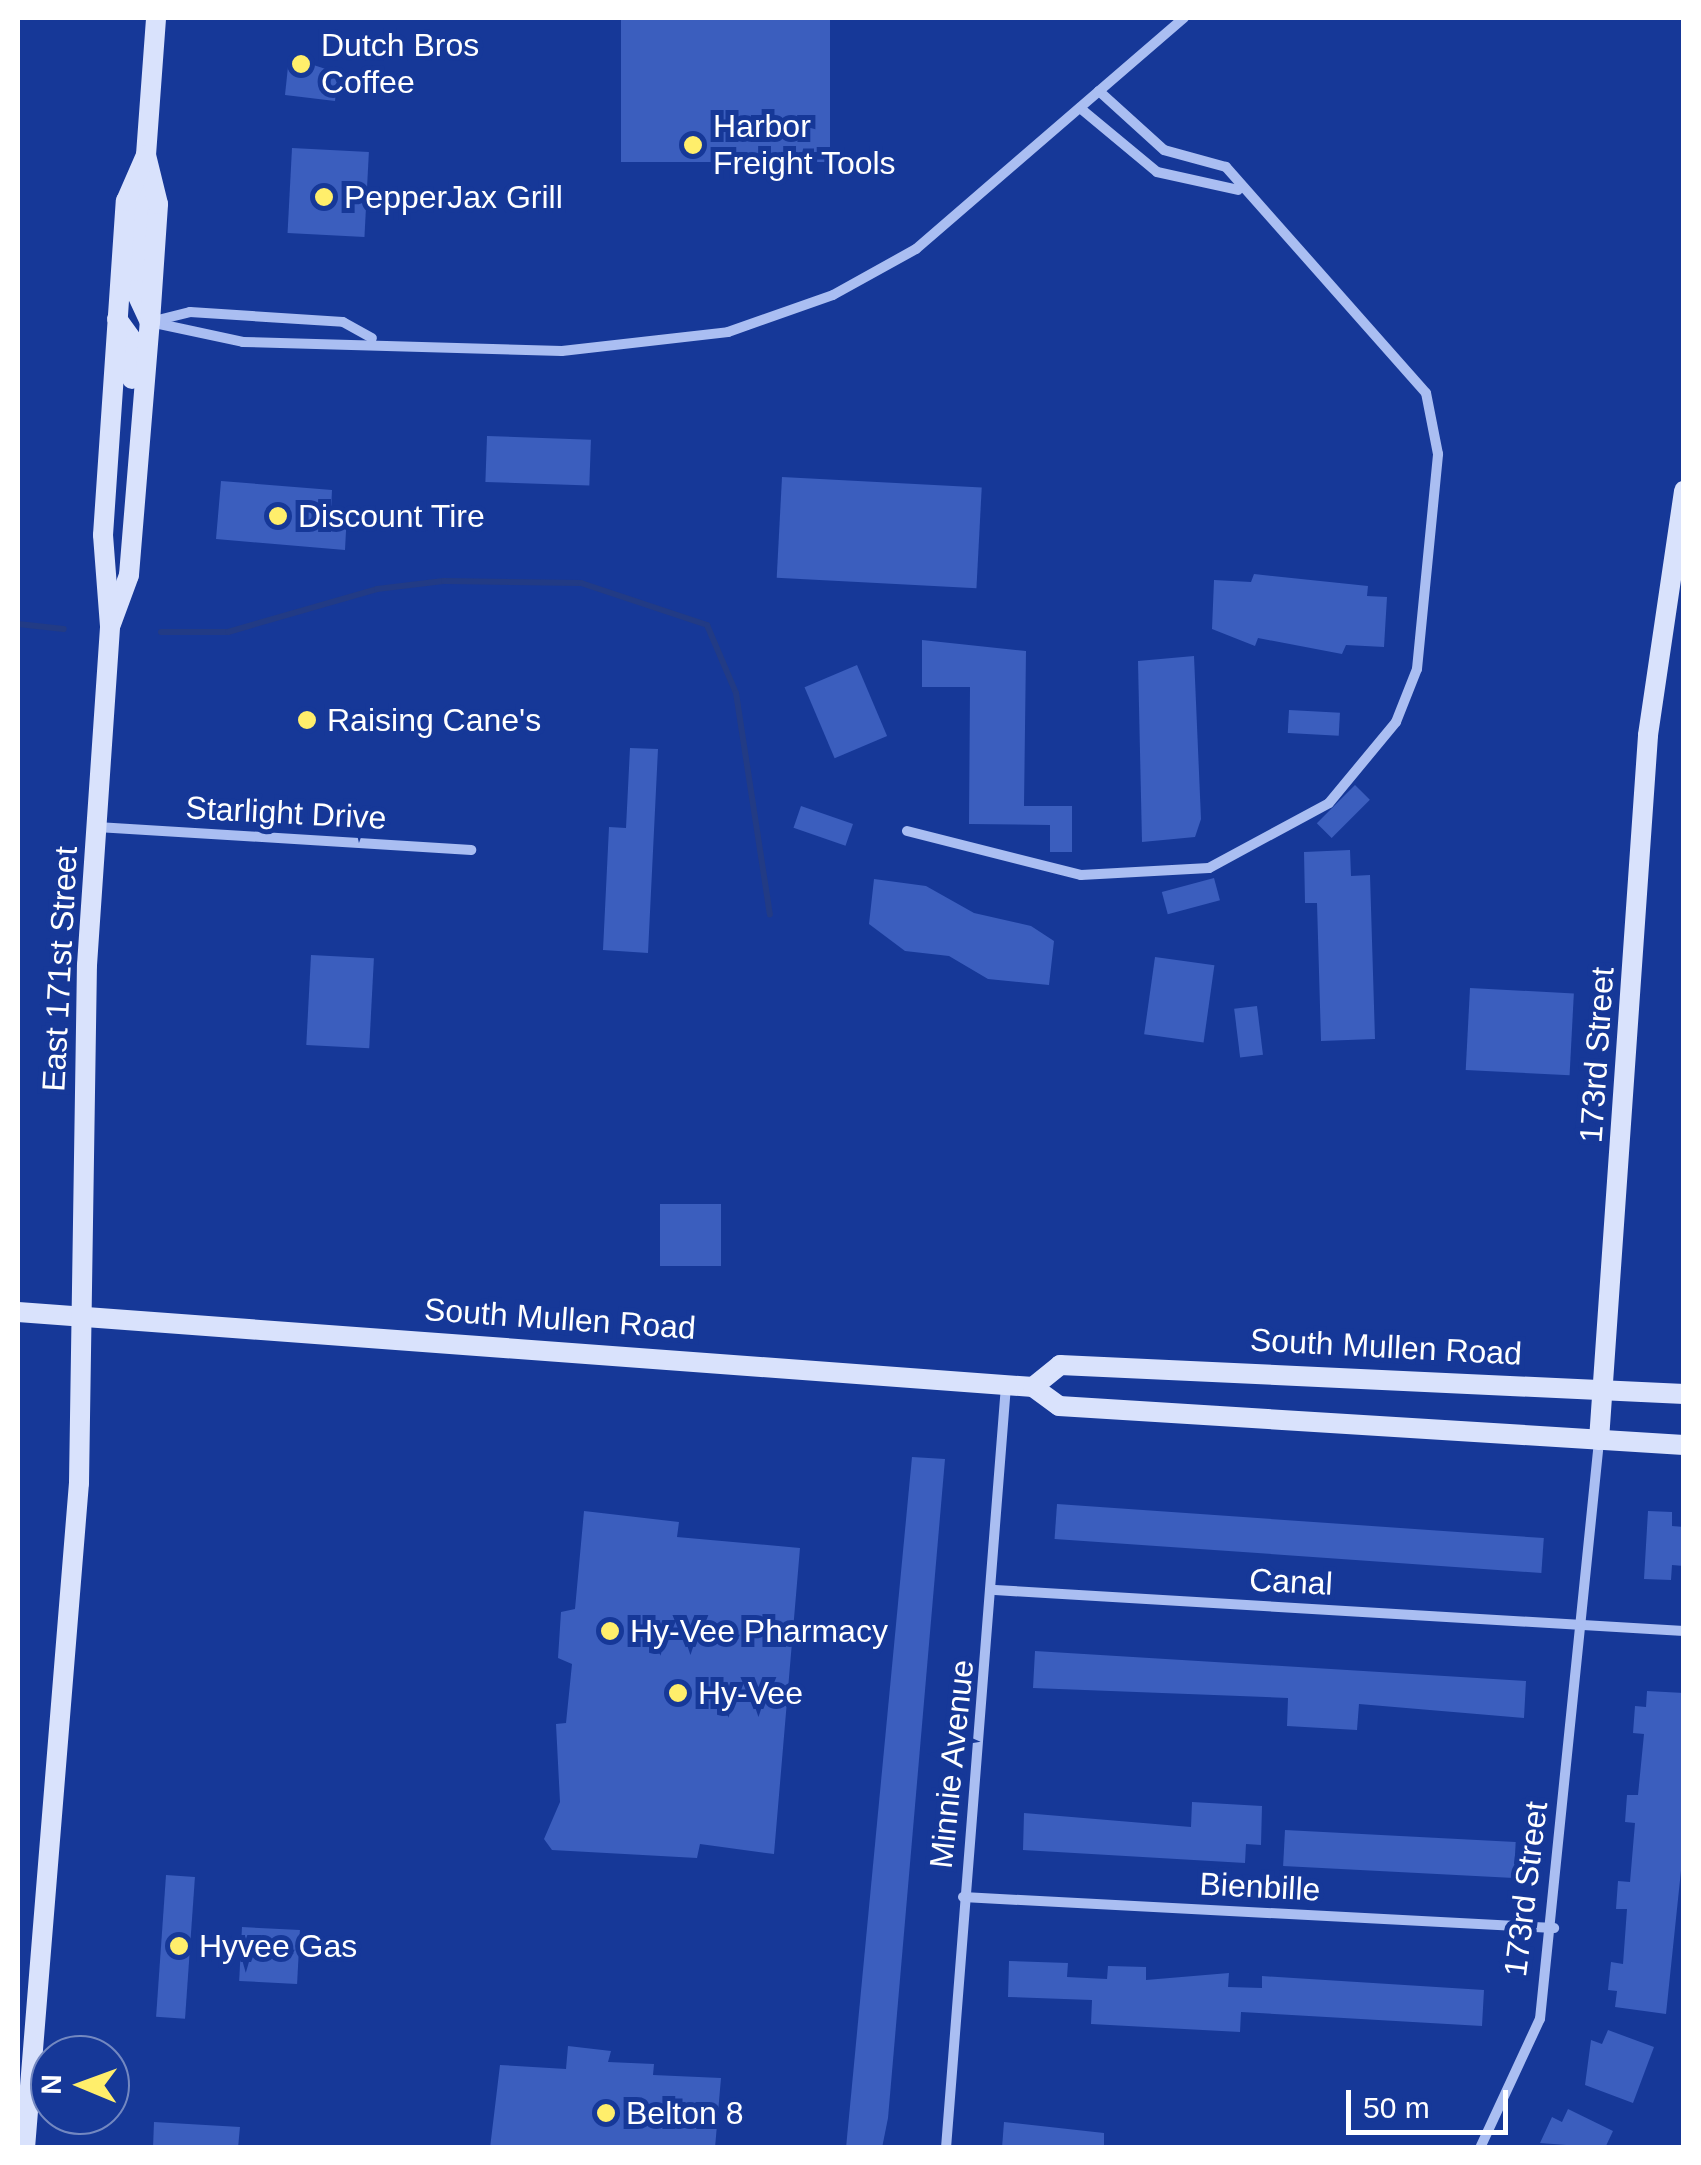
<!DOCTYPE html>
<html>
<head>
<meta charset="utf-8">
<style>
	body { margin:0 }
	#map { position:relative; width:1701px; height:2165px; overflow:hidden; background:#163898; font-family:Arial,sans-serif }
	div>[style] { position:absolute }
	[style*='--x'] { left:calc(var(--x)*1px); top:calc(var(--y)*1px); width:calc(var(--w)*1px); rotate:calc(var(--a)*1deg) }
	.stream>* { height:6px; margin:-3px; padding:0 3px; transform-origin:3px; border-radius:3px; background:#223b85 }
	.building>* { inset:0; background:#3b5ebe; transform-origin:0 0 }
	.street>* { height:10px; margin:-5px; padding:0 5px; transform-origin:5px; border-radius:5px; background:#aabef2 }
	.secondary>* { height:20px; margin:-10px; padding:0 10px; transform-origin:10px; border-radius:10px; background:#d9e2fc }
	.dots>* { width:28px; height:28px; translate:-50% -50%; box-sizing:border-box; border:5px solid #163898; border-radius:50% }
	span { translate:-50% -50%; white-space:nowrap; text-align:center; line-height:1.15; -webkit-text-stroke:10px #163898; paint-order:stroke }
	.poi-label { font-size:32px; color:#fff }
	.left { translate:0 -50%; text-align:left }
	.street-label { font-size:32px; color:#fff }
	.frame { position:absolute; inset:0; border:20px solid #fff; pointer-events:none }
	.north { position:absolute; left:30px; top:2035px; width:100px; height:100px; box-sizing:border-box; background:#163898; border:2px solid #7388c1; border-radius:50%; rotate:271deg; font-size:28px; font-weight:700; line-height:40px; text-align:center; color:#fff }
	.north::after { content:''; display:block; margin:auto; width:35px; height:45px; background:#ffee6b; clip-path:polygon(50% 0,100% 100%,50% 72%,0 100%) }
	.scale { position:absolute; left:1346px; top:2090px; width:162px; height:45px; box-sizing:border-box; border:5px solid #fff; border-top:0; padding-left:12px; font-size:30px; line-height:35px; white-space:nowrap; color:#fff; -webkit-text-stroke:8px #163898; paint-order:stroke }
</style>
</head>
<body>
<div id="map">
	<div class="stream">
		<div style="--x:18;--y:624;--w:46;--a:6.2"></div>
		<div style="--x:161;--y:632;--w:67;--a:0"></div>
		<div style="--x:228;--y:632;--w:155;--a:-16.1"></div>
		<div style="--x:377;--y:589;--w:67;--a:-6.8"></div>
		<div style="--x:444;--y:581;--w:137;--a:0.8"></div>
		<div style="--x:581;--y:583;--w:133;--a:18.4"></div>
		<div style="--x:707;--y:625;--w:74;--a:66.9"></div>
		<div style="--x:736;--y:693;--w:224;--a:81.3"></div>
	</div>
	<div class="building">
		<div style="left:621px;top:18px;width:209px;height:144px"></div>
		<div style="clip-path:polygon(289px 57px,338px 73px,335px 101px,285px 95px)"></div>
		<div style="left:292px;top:148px;width:77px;height:85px;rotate:3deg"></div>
		<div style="left:487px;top:436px;width:104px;height:46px;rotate:2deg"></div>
		<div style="left:782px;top:477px;width:200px;height:101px;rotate:3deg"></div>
		<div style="clip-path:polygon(221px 481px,332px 490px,331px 511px,347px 512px,345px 550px,216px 539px)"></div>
		<div style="clip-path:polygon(1254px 574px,1368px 586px,1367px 596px,1387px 597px,1384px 647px,1346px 645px,1342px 654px,1258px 638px,1255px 646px,1212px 629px,1214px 580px,1251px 582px)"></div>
		<div style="clip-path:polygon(922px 640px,1026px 651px,1024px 806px,1072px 806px,1072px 852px,1050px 852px,1050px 825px,969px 824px,970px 687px,922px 687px)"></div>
		<div style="clip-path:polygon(1194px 656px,1201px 819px,1195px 837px,1142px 842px,1138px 661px)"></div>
		<div style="left:857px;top:665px;width:77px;height:57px;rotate:67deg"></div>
		<div style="left:1289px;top:710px;width:51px;height:23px;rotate:3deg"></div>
		<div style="clip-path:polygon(630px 748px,658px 749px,648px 953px,603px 950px,609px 827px,626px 828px)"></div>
		<div style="left:1355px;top:785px;width:21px;height:54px;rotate:45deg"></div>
		<div style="left:801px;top:806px;width:55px;height:23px;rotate:19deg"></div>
		<div style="clip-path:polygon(1350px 850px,1351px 876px,1370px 875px,1375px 1039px,1321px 1041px,1317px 903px,1305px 903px,1304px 852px)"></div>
		<div style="left:1214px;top:878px;width:23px;height:54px;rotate:75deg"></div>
		<div style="clip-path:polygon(874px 879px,926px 886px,974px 913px,1031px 926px,1054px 941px,1049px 985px,988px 979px,949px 956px,905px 951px,869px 924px)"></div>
		<div style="left:311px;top:955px;width:63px;height:90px;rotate:3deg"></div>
		<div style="left:1155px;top:957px;width:60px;height:78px;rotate:8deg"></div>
		<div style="left:1470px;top:988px;width:104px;height:82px;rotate:3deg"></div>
		<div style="left:1257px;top:1006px;width:49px;height:23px;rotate:83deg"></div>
		<div style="left:660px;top:1204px;width:61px;height:62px"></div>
		<div style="clip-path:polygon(912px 1457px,945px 1459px,888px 2118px,882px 2148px,846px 2148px)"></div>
		<div style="left:1057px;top:1504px;width:488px;height:35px;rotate:4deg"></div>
		<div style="clip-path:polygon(584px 1511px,679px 1522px,677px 1537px,800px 1548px,774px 1854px,700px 1844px,697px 1858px,552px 1850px,544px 1839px,560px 1802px,556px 1724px,566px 1723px,572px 1664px,558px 1658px,561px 1612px,575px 1609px)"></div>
		<div style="clip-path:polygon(1648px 1511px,1672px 1512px,1672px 1526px,1684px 1527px,1684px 1566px,1672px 1565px,1671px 1580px,1644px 1579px)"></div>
		<div style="clip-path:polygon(1035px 1651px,1526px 1681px,1524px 1718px,1359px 1704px,1357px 1730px,1287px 1726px,1288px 1698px,1033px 1688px)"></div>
		<div style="clip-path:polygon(1647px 1691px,1684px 1693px,1684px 1842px,1666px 2014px,1615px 2007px,1617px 1991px,1608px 1990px,1611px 1962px,1623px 1964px,1627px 1909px,1616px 1909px,1618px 1881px,1630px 1882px,1635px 1823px,1625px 1822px,1627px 1795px,1638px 1795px,1644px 1734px,1633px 1733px,1635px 1706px,1646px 1707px)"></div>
		<div style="clip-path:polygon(1192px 1802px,1262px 1806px,1261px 1845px,1246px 1844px,1245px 1863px,1023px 1850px,1024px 1813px,1191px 1827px)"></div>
		<div style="left:1285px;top:1830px;width:231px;height:36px;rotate:3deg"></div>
		<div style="left:166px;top:1875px;width:29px;height:142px;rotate:4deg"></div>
		<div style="left:242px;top:1927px;width:58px;height:54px;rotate:3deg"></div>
		<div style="clip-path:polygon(1009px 1961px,1068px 1963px,1067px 1977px,1107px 1979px,1108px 1966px,1146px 1967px,1146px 1980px,1229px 1973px,1228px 1987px,1262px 1988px,1262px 1976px,1484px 1990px,1482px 2026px,1241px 2012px,1240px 2032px,1091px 2024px,1092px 2000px,1008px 1997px)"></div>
		<div style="clip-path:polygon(1608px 2030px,1654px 2047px,1633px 2103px,1585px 2085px,1591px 2040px,1602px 2044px)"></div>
		<div style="clip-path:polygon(568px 2046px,611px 2051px,608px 2062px,654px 2064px,653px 2075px,721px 2078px,715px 2148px,490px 2148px,500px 2065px,566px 2069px)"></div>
		<div style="clip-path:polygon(1568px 2109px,1613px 2131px,1605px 2148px,1540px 2143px,1552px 2117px,1562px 2122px)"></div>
		<div style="clip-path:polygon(154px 2122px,240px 2127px,238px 2148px,153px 2148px)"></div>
		<div style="clip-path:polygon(1004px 2122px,1104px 2133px,1104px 2148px,1002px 2148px)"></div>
	</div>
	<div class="street">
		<div style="--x:1080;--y:108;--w:100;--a:39.7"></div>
		<div style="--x:1157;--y:172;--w:83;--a:12.5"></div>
		<div style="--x:150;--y:322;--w:95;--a:12.1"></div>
		<div style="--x:243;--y:342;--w:319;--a:1.6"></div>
		<div style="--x:562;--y:351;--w:167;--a:-6.5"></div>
		<div style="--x:728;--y:332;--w:111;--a:-19.4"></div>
		<div style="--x:833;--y:295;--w:95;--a:-29"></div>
		<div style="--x:916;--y:249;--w:354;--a:-40.8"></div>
		<div style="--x:150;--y:322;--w:41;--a:-14"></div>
		<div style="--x:190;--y:312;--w:153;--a:3.7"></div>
		<div style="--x:343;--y:322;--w:33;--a:29"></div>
		<div style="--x:97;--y:827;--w:375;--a:3.5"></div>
		<div style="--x:907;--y:831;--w:179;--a:14.2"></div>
		<div style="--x:1081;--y:875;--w:128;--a:-3.1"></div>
		<div style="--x:1209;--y:868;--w:136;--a:-28.4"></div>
		<div style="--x:1329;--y:803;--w:105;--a:-50.4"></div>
		<div style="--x:1396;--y:722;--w:57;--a:-68.4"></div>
		<div style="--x:1417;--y:669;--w:216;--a:-84.4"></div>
		<div style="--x:1438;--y:454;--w:62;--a:-101.1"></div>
		<div style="--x:1426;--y:393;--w:302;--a:-131.5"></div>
		<div style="--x:1226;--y:167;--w:64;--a:-164.7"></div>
		<div style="--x:1164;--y:150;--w:88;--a:-137.8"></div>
		<div style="--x:995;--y:1590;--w:690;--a:3.41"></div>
		<div style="--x:963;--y:1897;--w:592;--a:3"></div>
		<div style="--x:946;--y:2148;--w:765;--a:-85.5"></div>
		<div style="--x:1480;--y:2148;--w:142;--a:-65.1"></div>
		<div style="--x:1540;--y:2019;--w:581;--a:-84.17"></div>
	</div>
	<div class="secondary">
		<div style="--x:144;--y:177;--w:113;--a:94.6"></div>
		<div style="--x:135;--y:290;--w:35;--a:65"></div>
		<div style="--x:117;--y:319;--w:26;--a:54"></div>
		<div style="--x:132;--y:340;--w:39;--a:90"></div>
		<div style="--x:111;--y:624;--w:52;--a:-69.8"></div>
		<div style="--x:129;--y:575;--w:254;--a:-85.3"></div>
		<div style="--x:150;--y:322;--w:118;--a:-86.1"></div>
		<div style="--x:158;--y:204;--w:50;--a:-103.8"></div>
		<div style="--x:146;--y:155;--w:137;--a:-85.8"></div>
		<div style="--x:18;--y:1312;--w:1018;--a:4.23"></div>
		<div style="--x:1033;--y:1387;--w:32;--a:36"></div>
		<div style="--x:1059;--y:1406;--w:626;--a:3.57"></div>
		<div style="--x:1033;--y:1387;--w:35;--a:-39"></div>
		<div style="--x:1060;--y:1365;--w:625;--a:2.66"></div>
		<div style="--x:1599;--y:1440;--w:707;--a:-86.02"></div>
		<div style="--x:1648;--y:735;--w:247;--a:-81.6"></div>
		<div style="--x:25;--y:2148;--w:667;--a:-85.36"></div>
		<div style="--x:79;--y:1483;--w:518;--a:-89.12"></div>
		<div style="--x:87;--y:965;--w:340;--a:-86.1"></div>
		<div style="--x:110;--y:626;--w:91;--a:-94.4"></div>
		<div style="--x:103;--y:535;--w:335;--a:-86.1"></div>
		<div style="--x:126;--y:201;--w:50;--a:-66.5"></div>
	</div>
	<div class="dots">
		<div style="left:301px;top:64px;background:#ffee6b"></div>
		<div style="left:693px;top:145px;background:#ffee6b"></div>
		<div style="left:324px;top:197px;background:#ffee6b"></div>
		<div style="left:278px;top:516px;background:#ffee6b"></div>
		<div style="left:307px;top:720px;background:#ffee6b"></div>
		<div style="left:610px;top:1631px;background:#ffee6b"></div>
		<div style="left:678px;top:1693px;background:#ffee6b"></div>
		<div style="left:179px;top:1946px;background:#ffee6b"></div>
		<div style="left:606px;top:2113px;background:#ffee6b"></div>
	</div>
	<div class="poi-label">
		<span class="left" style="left:321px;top:64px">Dutch Bros<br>Coffee</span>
		<span class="left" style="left:713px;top:145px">Harbor<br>Freight Tools</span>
		<span class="left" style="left:344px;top:197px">PepperJax Grill</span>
		<span class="left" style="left:298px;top:516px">Discount Tire</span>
		<span class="left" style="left:327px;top:720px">Raising Cane's</span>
		<span class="left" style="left:630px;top:1631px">Hy-Vee Pharmacy</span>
		<span class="left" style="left:698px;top:1693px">Hy-Vee</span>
		<span class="left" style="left:199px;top:1946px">Hyvee Gas</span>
		<span class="left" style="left:626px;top:2113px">Belton 8</span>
	</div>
	<div class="street-label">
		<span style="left:286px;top:813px;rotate:3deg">Starlight Drive</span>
		<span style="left:60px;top:969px;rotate:-87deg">East 171st Street</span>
		<span style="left:1597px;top:1055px;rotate:-86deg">173rd Street</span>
		<span style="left:560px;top:1319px;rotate:4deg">South Mullen Road</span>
		<span style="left:1386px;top:1347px;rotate:3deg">South Mullen Road</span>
		<span style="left:1291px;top:1582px;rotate:3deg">Canal</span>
		<span style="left:952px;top:1764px;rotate:-84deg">Minnie Avenue</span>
		<span style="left:1260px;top:1887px;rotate:3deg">Bienbille</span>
		<span style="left:1526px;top:1889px;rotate:-83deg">173rd Street</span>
	</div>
	<div class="frame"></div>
	<div class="north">N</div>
	<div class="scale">50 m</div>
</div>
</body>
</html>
